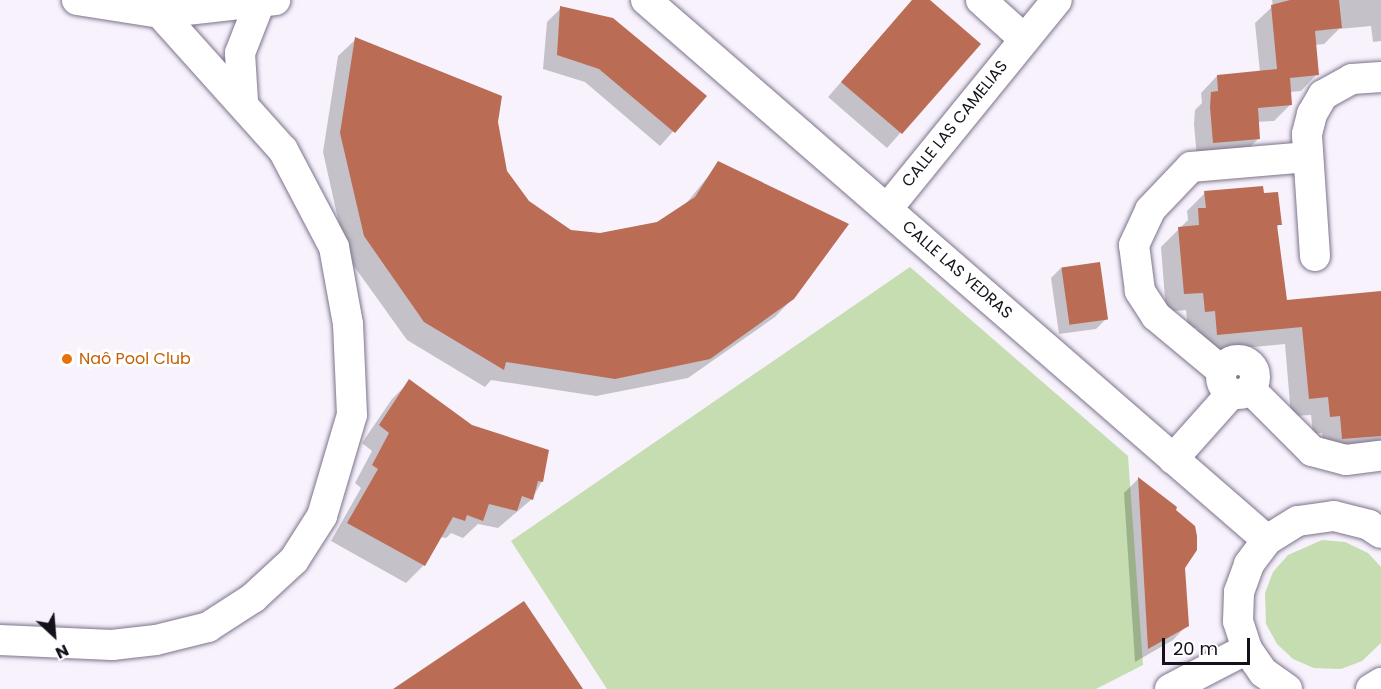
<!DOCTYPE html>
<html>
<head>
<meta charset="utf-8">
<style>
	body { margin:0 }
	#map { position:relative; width:1381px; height:689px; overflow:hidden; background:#f7f2fc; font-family:Poppins,sans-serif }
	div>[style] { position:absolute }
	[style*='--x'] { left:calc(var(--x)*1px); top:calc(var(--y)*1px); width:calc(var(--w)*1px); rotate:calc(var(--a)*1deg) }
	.green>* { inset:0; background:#c5ddb0 }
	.shadow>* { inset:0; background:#0003 }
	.building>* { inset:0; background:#ba6c54; transform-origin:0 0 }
	.roads { filter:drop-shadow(0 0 2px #7e738b) drop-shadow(0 0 2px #7e738b) }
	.minor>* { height:30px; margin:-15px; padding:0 15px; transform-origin:15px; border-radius:15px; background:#fff }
	.minor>.ring { margin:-15px; padding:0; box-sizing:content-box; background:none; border:30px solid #fff; border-radius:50% }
	.dots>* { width:16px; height:16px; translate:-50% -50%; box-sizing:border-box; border:3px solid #fff; border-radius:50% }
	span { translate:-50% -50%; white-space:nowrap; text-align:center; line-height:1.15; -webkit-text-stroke:6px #fff; paint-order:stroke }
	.street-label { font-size:16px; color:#15111a }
	.food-label { font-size:16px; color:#c56008 }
	.left { translate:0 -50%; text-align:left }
	.north { position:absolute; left:24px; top:605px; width:60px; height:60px; -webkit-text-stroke:4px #fff; paint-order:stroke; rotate:154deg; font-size:16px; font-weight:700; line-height:24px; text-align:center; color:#15111a }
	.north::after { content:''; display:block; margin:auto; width:21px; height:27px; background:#15111a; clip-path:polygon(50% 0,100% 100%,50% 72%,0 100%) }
	.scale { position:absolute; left:1162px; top:638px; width:88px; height:27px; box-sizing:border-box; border:3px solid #15111a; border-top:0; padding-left:8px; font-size:18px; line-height:21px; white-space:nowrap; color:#15111a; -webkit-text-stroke:4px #fff; paint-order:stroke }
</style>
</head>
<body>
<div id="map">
	<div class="green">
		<div style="clip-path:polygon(910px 267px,1128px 456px,1143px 665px,1096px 689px,607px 689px,511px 541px)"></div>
		<div style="clip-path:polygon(1322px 540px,1345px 542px,1368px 553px,1381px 567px,1381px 643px,1362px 661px,1341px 669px,1314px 668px,1293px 659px,1277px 644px,1266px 624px,1265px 593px,1273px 572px,1288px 555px)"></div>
	</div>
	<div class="shadow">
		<div style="clip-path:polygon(913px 0,928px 0,979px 44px,887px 148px,828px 97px)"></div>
		<div style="clip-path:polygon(1272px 0,1381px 0,1381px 41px,1373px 42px,1371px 26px,1339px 29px,1324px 44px,1315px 45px,1317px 74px,1301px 91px,1290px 92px,1291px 104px,1274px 121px,1257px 122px,1259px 138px,1242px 155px,1197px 159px,1194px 124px,1195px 110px,1202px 103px,1201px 93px,1217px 76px,1260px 72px,1255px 23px,1273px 6px)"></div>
		<div style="clip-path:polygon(561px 8px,705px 96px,660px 146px,585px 82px,543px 69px,547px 22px)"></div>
		<div style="clip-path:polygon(356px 39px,497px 122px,506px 172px,528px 202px,570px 231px,600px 235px,658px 224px,684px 206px,719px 163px,793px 298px,775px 317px,688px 378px,596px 396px,491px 380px,485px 387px,407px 340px,346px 255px,323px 152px,338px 56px)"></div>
		<div style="clip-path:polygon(1205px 193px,1262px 195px,1280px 224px,1276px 228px,1286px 301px,1381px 293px,1381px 452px,1324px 456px,1322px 433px,1313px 434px,1311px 415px,1291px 416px,1285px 344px,1200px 352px,1197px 328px,1188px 329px,1186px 310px,1166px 312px,1161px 247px,1188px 220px,1187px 211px)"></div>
		<div style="clip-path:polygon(1061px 268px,1106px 319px,1096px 329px,1059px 334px,1051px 278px)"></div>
		<div style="clip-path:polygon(410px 381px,542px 481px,532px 499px,498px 528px,478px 524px,463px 538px,451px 533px,446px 538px,440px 537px,424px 565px,406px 583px,331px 541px,361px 488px,355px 483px,372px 451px,362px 443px,392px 399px)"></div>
		<div style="clip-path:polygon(1138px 479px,1193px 527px,1183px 568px,1187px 625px,1173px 640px,1135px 662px,1124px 493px)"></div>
	</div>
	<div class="building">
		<div style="clip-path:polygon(912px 0,930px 0,981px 44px,902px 134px,841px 82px)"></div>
		<div style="clip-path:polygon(1290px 0,1339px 0,1342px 28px,1315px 31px,1319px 75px,1290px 78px,1292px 105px,1258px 108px,1260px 139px,1213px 143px,1210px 107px,1211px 92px,1218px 91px,1217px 75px,1277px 69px,1271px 5px)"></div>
		<div style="clip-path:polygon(560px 6px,613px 18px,707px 96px,675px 133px,599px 69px,557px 55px)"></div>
		<div style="clip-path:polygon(355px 37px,502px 96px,498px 122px,507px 171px,529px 201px,571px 230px,600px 233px,657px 222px,695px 197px,718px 161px,849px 224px,794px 299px,710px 359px,615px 379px,506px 362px,504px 370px,424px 322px,364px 236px,340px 133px)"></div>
		<div style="clip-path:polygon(1263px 186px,1264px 193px,1278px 192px,1282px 225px,1277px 225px,1287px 300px,1381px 291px,1381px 436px,1342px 439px,1340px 416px,1330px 417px,1328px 397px,1309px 399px,1302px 327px,1217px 335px,1215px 311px,1205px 312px,1203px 293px,1184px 294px,1178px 227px,1199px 225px,1198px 208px,1206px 208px,1204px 191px)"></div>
		<div style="left:1100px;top:262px;width:58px;height:39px;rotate:82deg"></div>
		<div style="clip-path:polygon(409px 379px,472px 425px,549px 450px,543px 482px,538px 481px,533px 500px,522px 496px,517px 511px,489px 504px,483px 521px,467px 515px,465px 521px,453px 517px,425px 566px,347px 523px,378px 469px,372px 465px,389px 433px,379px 425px)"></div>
		<div style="clip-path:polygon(1138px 477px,1177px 507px,1176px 510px,1195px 526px,1197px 536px,1197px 550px,1185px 568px,1189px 626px,1148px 649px)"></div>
		<div style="clip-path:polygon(524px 601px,583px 689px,393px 689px)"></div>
	</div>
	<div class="roads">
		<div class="minor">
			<div style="--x:77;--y:0;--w:84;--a:8.9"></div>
			<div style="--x:160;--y:13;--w:116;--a:-6.4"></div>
			<div style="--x:646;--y:0;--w:823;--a:41.01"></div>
			<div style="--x:981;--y:0;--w:58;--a:42.2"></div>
			<div style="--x:243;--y:101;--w:48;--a:-93.6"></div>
			<div style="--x:240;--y:53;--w:55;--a:-68.6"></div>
			<div style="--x:887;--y:209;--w:269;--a:-50.9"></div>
			<div style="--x:1315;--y:256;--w:122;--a:-93.8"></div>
			<div style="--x:1307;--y:134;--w:21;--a:-76"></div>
			<div style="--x:1312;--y:114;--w:22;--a:-60"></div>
			<div style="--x:1323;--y:95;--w:33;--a:-29"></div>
			<div style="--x:1352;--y:79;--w:29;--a:-4"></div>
			<div class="ring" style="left:1221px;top:360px;width:4px;height:4px"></div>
			<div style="--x:1222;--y:371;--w:86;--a:-140.2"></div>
			<div style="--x:1156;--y:316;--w:30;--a:-123"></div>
			<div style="--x:1140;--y:291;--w:46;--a:-97.4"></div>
			<div style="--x:1134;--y:245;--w:38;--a:-65"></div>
			<div style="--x:1150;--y:210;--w:59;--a:-46.4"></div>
			<div style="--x:1191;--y:167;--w:117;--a:-4.9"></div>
			<div style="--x:1250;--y:389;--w:88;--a:45"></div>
			<div style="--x:1312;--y:451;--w:35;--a:15"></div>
			<div style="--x:1346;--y:460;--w:35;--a:-7"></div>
			<div style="--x:1173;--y:459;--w:87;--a:-48.3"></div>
			<div style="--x:0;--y:640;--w:112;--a:2.6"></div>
			<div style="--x:112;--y:645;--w:44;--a:-6.5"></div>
			<div style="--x:156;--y:640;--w:54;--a:-14"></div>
			<div style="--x:208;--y:627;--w:54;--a:-32.8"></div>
			<div style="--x:253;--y:598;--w:56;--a:-42.8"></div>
			<div style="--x:294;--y:560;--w:52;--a:-57.5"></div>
			<div style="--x:322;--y:516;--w:105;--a:-73.5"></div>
			<div style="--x:352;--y:415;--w:91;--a:-92.5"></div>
			<div style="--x:348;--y:324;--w:78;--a:-100.3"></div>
			<div style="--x:334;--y:247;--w:110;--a:-117.7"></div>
			<div style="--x:283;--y:150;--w:184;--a:-131.9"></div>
			<div style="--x:1170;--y:689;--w:87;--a:-27.5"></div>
			<div style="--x:1287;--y:689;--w:29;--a:-145"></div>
			<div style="--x:1263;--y:672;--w:28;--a:-125"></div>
			<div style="--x:1247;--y:649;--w:29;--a:-108"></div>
			<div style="--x:1238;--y:621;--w:29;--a:-88"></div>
			<div style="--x:1239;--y:592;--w:30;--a:-70"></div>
			<div style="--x:1249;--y:564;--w:30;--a:-53"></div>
			<div style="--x:1267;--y:540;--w:36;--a:-32"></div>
			<div style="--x:1298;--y:521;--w:36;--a:-8"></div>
			<div style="--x:1334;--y:516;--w:36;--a:14"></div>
			<div style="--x:1369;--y:525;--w:14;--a:34"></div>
			<div style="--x:1371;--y:689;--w:12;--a:-31"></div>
		</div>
	</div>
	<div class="dots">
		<div style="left:67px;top:359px;background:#e8710a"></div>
	</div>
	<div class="street-label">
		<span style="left:955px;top:124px;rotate:-51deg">CALLE LAS CAMELIAS</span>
		<span style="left:957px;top:270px;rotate:41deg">CALLE LAS YEDRAS</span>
	</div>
	<div class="food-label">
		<span class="left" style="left:79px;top:359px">Naô Pool Club</span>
	</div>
	<div class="north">N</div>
	<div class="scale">20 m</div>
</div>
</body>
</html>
